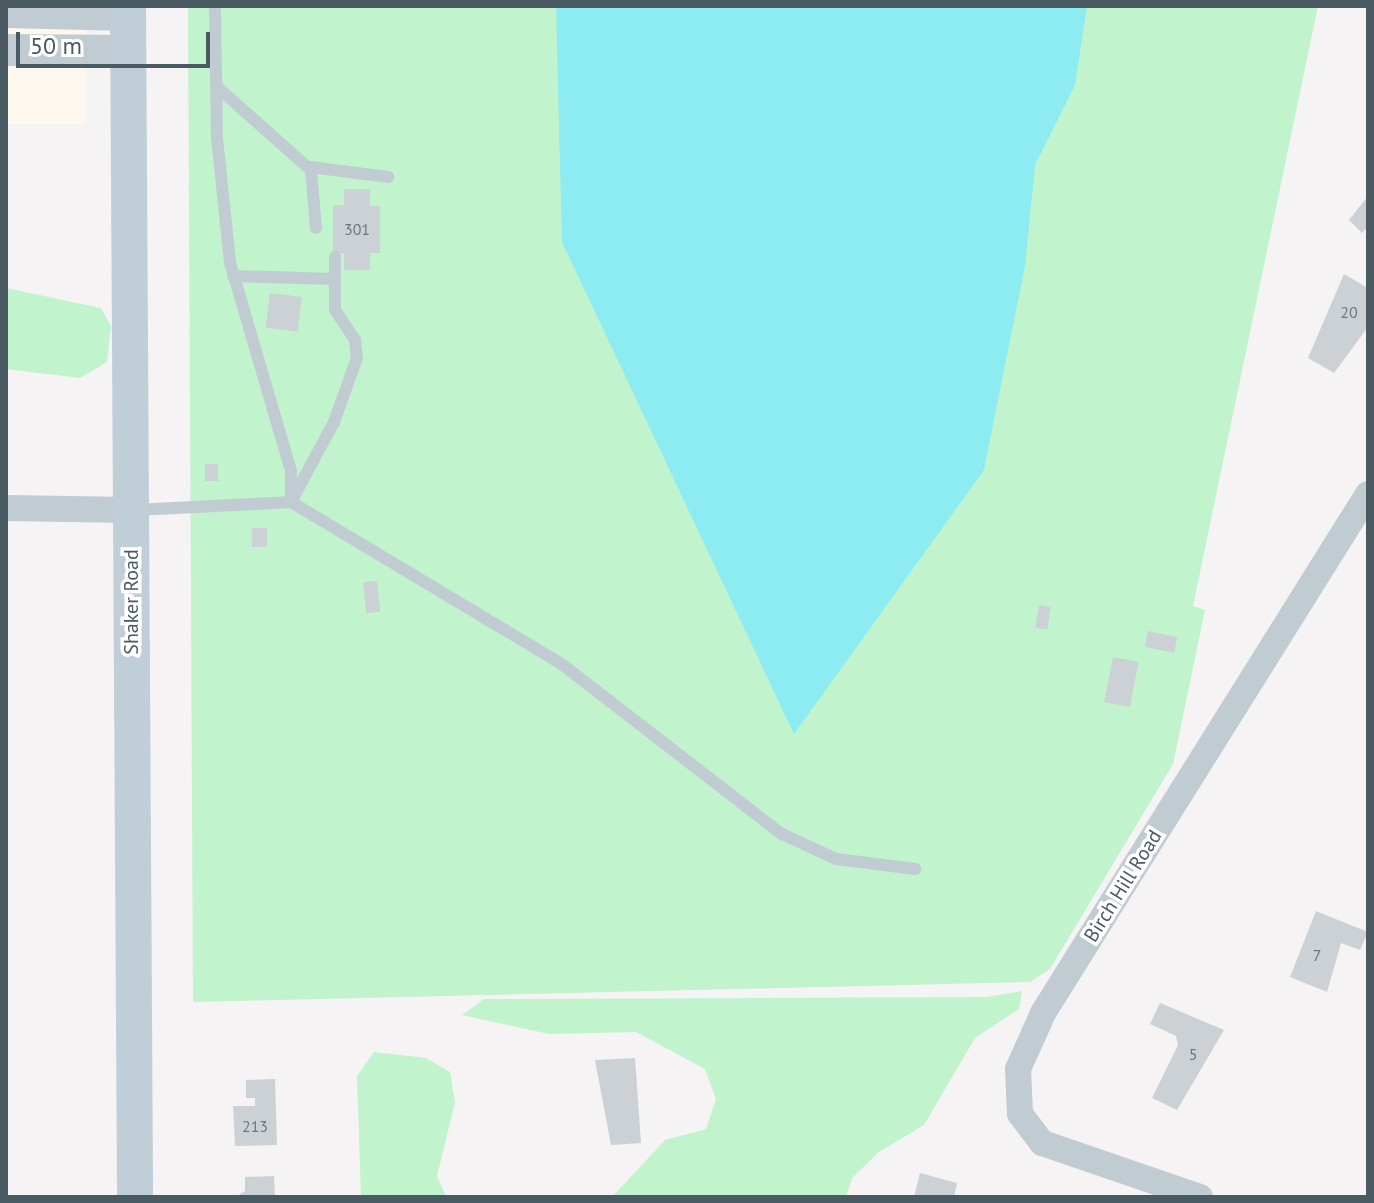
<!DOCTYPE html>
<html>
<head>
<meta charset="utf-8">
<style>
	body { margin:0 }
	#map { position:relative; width:1374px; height:1203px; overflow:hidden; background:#f5f3f3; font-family:"PT Sans",sans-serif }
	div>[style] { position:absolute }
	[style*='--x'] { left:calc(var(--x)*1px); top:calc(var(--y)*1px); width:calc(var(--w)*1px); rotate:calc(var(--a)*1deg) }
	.commercial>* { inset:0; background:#fef7ee; transform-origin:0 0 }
	.green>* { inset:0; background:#c1f3cd }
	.water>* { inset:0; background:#8cecf2 }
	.building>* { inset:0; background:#ccd1d5; transform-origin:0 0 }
	.service>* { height:12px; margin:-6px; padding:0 6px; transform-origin:6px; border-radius:6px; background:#c0ccd2 }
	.minor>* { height:26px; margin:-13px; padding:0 13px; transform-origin:13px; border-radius:13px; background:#c0ccd2 }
	.tertiary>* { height:32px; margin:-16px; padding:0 16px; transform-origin:16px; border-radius:16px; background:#c0ccd2 }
	.secondary>* { height:36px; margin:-18px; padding:0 18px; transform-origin:18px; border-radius:18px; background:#c0ced7 }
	span { translate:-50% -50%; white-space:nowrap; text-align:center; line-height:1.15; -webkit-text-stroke:7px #fff; paint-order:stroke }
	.number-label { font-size:16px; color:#6a787f }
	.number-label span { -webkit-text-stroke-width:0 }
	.street-label { font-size:20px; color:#495a62 }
	.frame { position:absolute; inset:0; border:8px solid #495a62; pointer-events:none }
	.scale { position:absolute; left:16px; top:32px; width:194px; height:36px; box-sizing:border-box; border:4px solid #495a62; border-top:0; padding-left:10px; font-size:24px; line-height:28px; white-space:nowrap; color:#495a62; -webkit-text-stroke:6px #fff; paint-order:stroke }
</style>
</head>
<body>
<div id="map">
	<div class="commercial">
		<div style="left:6px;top:6px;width:80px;height:118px"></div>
	</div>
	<div class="green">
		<div style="clip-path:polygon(188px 6px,1318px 6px,1193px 606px,1205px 610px,1173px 764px,1050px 969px,1030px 982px,193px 1002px)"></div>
		<div style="clip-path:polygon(6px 288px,101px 308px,111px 326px,107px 362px,80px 378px,6px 369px)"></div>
		<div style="clip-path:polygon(1022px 991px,1019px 1009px,975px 1038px,924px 1125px,879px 1152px,852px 1178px,846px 1197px,612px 1197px,665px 1140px,706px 1129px,716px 1099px,705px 1069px,636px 1032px,549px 1034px,462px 1015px,484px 999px,986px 997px)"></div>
		<div style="clip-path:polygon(374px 1052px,426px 1058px,450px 1072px,455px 1102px,437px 1176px,446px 1197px,361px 1197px,357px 1076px)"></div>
	</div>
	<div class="water">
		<div style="clip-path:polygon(556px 6px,1087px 6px,1075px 85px,1035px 165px,1025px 266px,984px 470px,794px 734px,562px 242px)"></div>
	</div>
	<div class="building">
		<div style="clip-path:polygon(344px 189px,370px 189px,370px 206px,380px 206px,380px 253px,370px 253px,370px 270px,344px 270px,344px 253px,333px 253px,333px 205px,344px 205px)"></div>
		<div style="clip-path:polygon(1368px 196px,1368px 227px,1362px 233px,1349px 220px)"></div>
		<div style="clip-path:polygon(1344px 274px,1368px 288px,1368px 327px,1334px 373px,1308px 358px)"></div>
		<div style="left:270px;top:293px;width:32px;height:35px;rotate:7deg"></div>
		<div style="left:205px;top:464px;width:13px;height:17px"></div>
		<div style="left:252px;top:528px;width:15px;height:19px"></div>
		<div style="left:377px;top:581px;width:31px;height:14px;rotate:84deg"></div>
		<div style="left:1039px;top:605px;width:12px;height:23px;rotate:9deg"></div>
		<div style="left:1148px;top:631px;width:30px;height:16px;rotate:12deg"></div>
		<div style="left:1113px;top:657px;width:26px;height:46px;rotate:11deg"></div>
		<div style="clip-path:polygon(1316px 911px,1368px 932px,1360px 950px,1341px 943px,1327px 992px,1290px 977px)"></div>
		<div style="clip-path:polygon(1160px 1003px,1224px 1030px,1177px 1110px,1152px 1098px,1178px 1045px,1176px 1036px,1150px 1024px)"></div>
		<div style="clip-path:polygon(635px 1058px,641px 1143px,611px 1145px,595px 1060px)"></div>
		<div style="clip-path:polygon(275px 1079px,277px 1145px,235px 1146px,233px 1106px,255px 1106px,255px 1098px,246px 1098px,246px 1080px)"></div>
		<div style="clip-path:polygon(920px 1173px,957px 1183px,954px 1197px,914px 1197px)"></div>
		<div style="clip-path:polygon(274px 1176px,275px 1197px,236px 1197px,245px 1191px,245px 1177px)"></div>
	</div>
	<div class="service">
		<div style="--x:216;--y:86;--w:127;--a:41.5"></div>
		<div style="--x:311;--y:170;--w:58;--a:85.1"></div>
		<div style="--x:310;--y:167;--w:79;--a:7.3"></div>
		<div style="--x:335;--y:257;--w:53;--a:90"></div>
		<div style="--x:335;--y:310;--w:36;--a:56"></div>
		<div style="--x:355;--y:340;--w:18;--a:84"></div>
		<div style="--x:357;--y:358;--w:68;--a:109.8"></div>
		<div style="--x:334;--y:422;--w:91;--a:118.3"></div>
		<div style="--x:291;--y:502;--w:317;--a:30.9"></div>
		<div style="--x:563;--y:665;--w:277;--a:37.7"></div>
		<div style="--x:782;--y:834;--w:60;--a:24.8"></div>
		<div style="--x:836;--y:859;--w:80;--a:7.2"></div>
		<div style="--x:233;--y:276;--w:102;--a:1.7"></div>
		<div style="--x:135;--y:510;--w:156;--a:-2.9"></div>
		<div style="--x:291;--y:502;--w:31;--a:-90"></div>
		<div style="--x:291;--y:471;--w:218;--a:-106.3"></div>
		<div style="--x:230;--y:262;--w:125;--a:-96"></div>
		<div style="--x:217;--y:138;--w:132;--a:-90.9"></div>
	</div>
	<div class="minor">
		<div style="--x:6;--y:508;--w:125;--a:0.9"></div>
		<div style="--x:1200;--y:1197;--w:167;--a:-161.1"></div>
		<div style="--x:1042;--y:1143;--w:36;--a:-127"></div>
		<div style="--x:1020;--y:1114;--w:45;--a:-92.5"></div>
		<div style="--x:1018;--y:1069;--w:61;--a:-65.9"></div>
		<div style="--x:1043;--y:1013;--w:612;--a:-57.95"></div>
	</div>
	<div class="tertiary">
		<div style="--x:6;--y:12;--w:122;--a:1.4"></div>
		<div style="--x:6;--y:50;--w:122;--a:0.5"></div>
	</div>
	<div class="secondary">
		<div style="--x:128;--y:6;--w:1191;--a:89.66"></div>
	</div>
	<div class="number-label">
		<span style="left:357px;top:229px">301</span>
		<span style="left:1349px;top:312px">20</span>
		<span style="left:1317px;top:955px">7</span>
		<span style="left:1193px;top:1054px">5</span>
		<span style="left:255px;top:1126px">213</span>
	</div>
	<div class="street-label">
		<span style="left:131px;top:602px;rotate:-90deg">Shaker Road</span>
		<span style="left:1123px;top:886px;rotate:-58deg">Birch Hill Road</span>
	</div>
	<div class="frame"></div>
	<div class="scale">50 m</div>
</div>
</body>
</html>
